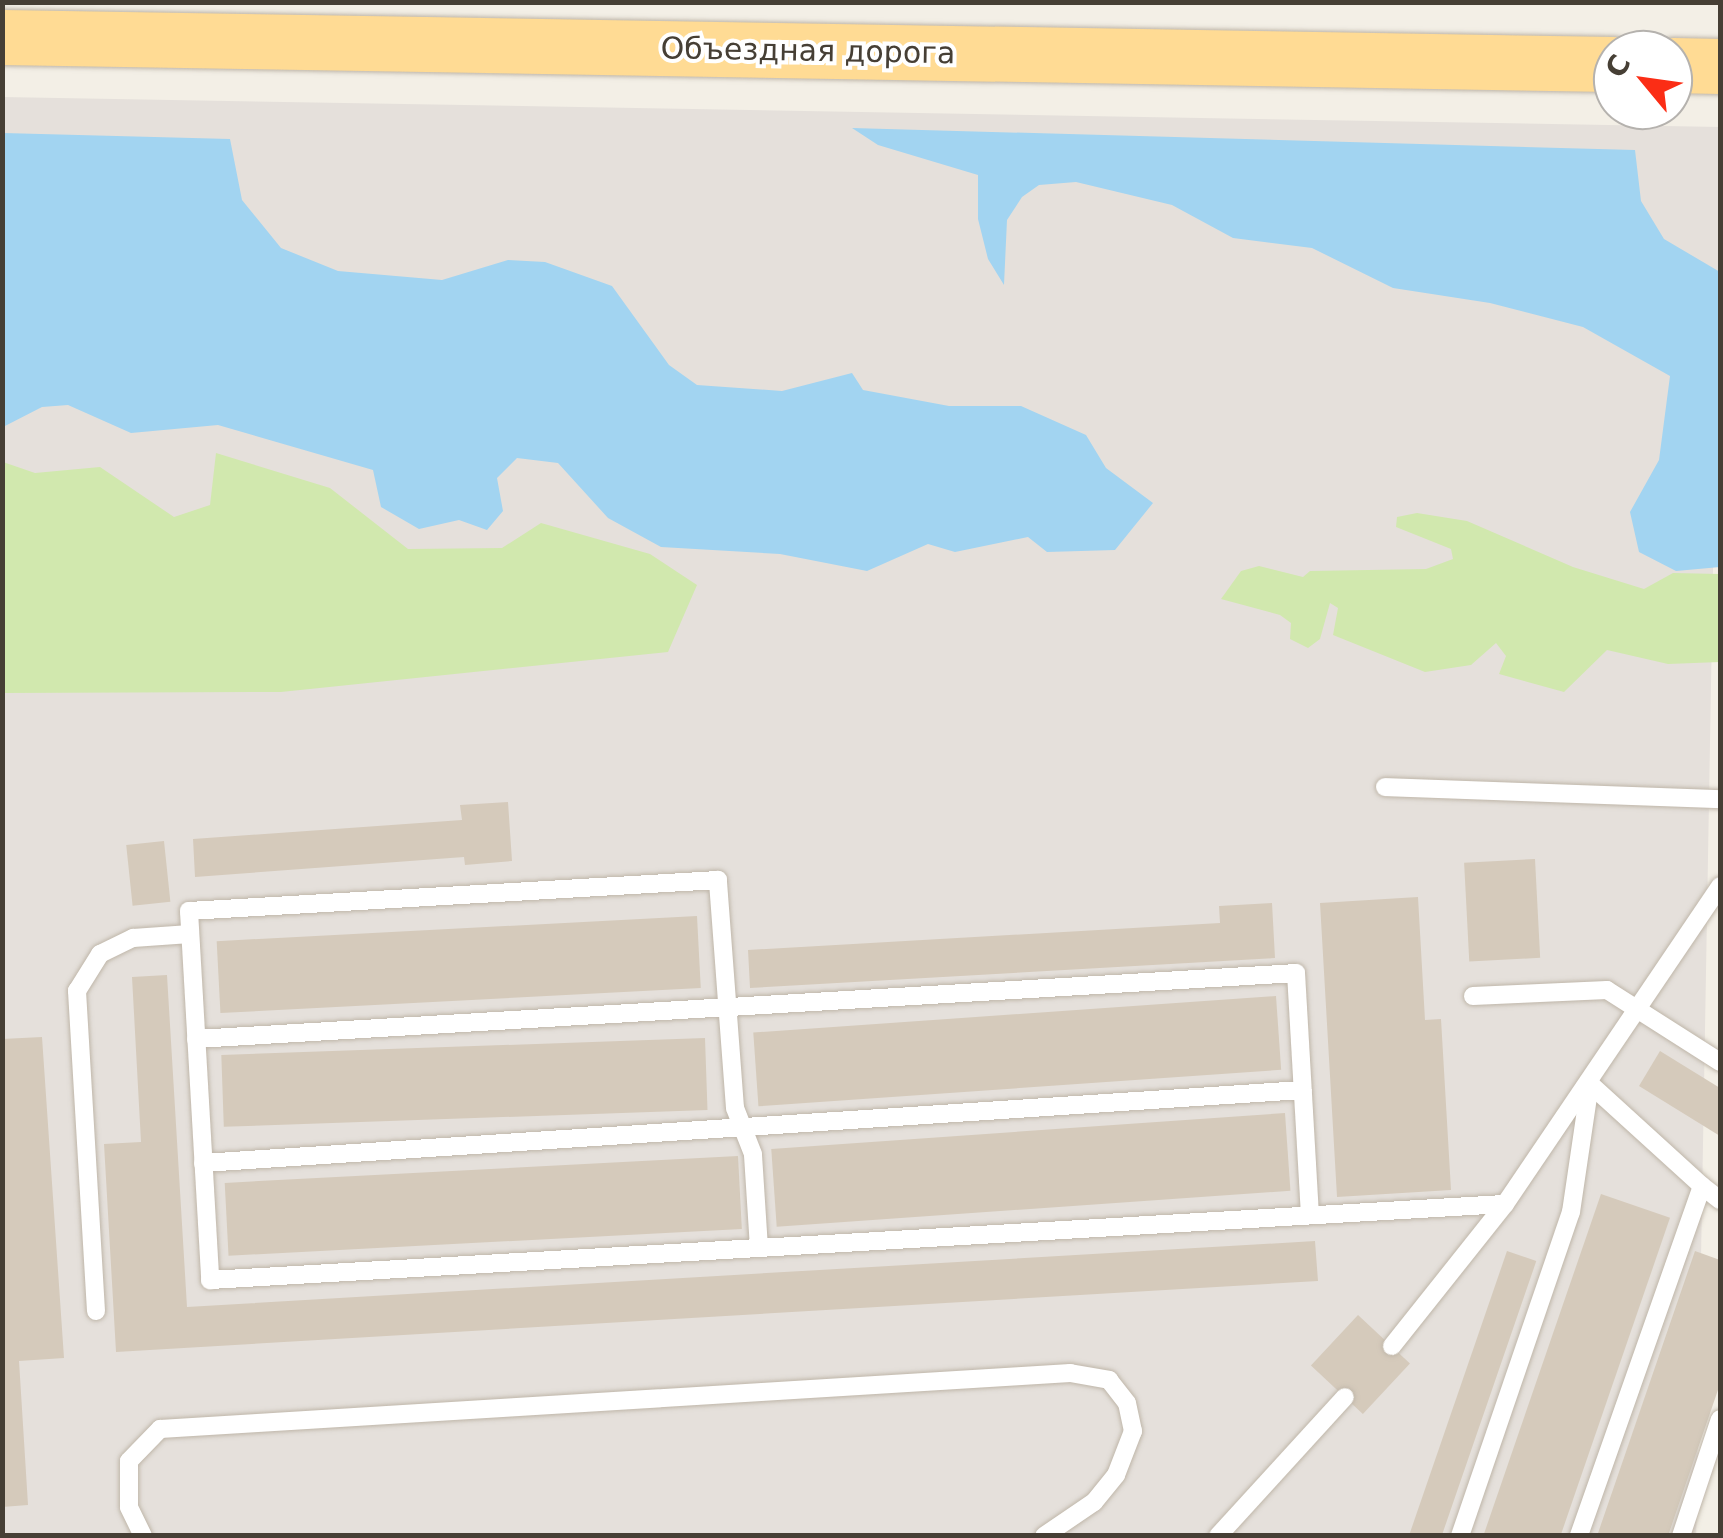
<!DOCTYPE html>
<html>
<head>
<meta charset="utf-8">
<style>
	body { margin:0 }
	#map { position:relative; width:1723px; height:1538px; overflow:hidden; background:#f3efe6; font-family:"DejaVu Sans",sans-serif }
	div>[style] { position:absolute }
	[style*='--x'] { left:calc(var(--x)*1px); top:calc(var(--y)*1px); width:calc(var(--w)*1px); rotate:calc(var(--a)*1deg) }
	.industrial>* { inset:0; background:#e5e0db; transform-origin:0 0 }
	.green>* { inset:0; background:#d1e8ae }
	.water>* { inset:0; background:#a2d4f1 }
	.building>* { inset:0; background:#d5cabb; transform-origin:0 0 }
	.roads { filter:drop-shadow(0 0 2px #bfb6a9) drop-shadow(0 0 2px #bfb6a9) }
	.lane>* { height:18px; margin:-9px; padding:0 9px; transform-origin:9px; border-radius:9px; background:#fff }
	.primary>* { height:55px; margin:-27.5px; padding:0 27.5px; transform-origin:27.5px; border-radius:27.5px; background:#ffdb94 }
	span { translate:-50% -50%; white-space:nowrap; text-align:center; line-height:1.15; -webkit-text-stroke:8px #fff; paint-order:stroke }
	.street-label { font-size:30px; color:#463f35 }
	.frame { position:absolute; inset:0; border:5px solid #463f35; pointer-events:none }
	.north { position:absolute; left:1593px; top:30px; width:100px; height:100px; box-sizing:border-box; background:#fff; border:2px solid #b5b2ae; border-radius:50%; rotate:299deg; font-size:28px; font-weight:700; line-height:40px; text-align:center; color:#463f35 }
	.north::after { content:''; display:block; margin:auto; width:35px; height:45px; background:#fb2d15; clip-path:polygon(50% 0,100% 100%,50% 72%,0 100%) }
</style>
</head>
<body>
<div id="map">
	<div class="industrial">
		<div style="left:2px;top:97px;width:1719px;height:1438px;rotate:1deg"></div>
	</div>
	<div class="green">
		<div style="clip-path:polygon(216px 453px,330px 488px,408px 549px,502px 548px,541px 523px,650px 554px,697px 585px,668px 652px,281px 692px,3px 693px,3px 462px,35px 473px,100px 467px,174px 517px,210px 505px)"></div>
		<div style="clip-path:polygon(1417px 513px,1467px 521px,1573px 567px,1644px 589px,1673px 573px,1720px 574px,1720px 662px,1668px 664px,1607px 650px,1564px 692px,1499px 674px,1506px 656px,1496px 643px,1471px 665px,1425px 672px,1333px 635px,1338px 608px,1330px 603px,1320px 639px,1308px 648px,1290px 639px,1291px 623px,1280px 615px,1221px 599px,1241px 571px,1259px 566px,1303px 577px,1310px 571px,1426px 569px,1453px 559px,1451px 549px,1396px 527px,1397px 517px)"></div>
	</div>
	<div class="water">
		<div style="clip-path:polygon(852px 128px,1635px 150px,1641px 201px,1664px 239px,1720px 272px,1720px 567px,1676px 571px,1639px 552px,1630px 512px,1659px 460px,1670px 376px,1583px 327px,1490px 303px,1393px 288px,1312px 248px,1233px 238px,1172px 205px,1076px 182px,1039px 185px,1022px 197px,1007px 220px,1004px 285px,988px 259px,978px 219px,978px 175px,878px 145px)"></div>
		<div style="clip-path:polygon(3px 133px,230px 139px,242px 200px,281px 248px,338px 271px,442px 280px,508px 260px,545px 262px,612px 286px,669px 365px,697px 385px,782px 391px,852px 373px,863px 390px,949px 406px,1021px 406px,1086px 435px,1106px 468px,1153px 503px,1115px 550px,1047px 552px,1028px 537px,955px 552px,928px 544px,867px 571px,780px 554px,661px 547px,608px 518px,558px 463px,517px 458px,497px 478px,503px 511px,487px 530px,459px 520px,419px 529px,381px 507px,373px 470px,218px 425px,131px 433px,68px 405px,42px 407px,3px 427px)"></div>
	</div>
	<div class="building">
		<div style="clip-path:polygon(508px 802px,512px 861px,465px 865px,464px 857px,195px 877px,193px 839px,462px 820px,460px 805px)"></div>
		<div style="left:164px;top:841px;width:61px;height:38px;rotate:84deg"></div>
		<div style="left:1535px;top:859px;width:99px;height:71px;rotate:87deg"></div>
		<div style="clip-path:polygon(1418px 897px,1425px 1020px,1441px 1019px,1451px 1190px,1337px 1197px,1320px 903px)"></div>
		<div style="clip-path:polygon(1272px 903px,1275px 958px,750px 988px,748px 950px,1220px 923px,1219px 906px)"></div>
		<div style="left:697px;top:916px;width:72px;height:481px;rotate:87deg"></div>
		<div style="clip-path:polygon(167px 975px,187px 1307px,1315px 1241px,1318px 1281px,116px 1352px,104px 1144px,141px 1142px,132px 977px)"></div>
		<div style="left:1276px;top:996px;width:74px;height:524px;rotate:86deg"></div>
		<div style="clip-path:polygon(42px 1037px,64px 1358px,19px 1361px,28px 1505px,2px 1507px,2px 1039px)"></div>
		<div style="left:705px;top:1038px;width:72px;height:484px;rotate:88deg"></div>
		<div style="clip-path:polygon(1660px 1051px,1720px 1088px,1720px 1136px,1639px 1086px)"></div>
		<div style="left:1285px;top:1113px;width:78px;height:515px;rotate:86deg"></div>
		<div style="left:738px;top:1156px;width:73px;height:514px;rotate:87deg"></div>
		<div style="left:1601px;top:1194px;width:73px;height:362px;rotate:19deg"></div>
		<div style="left:1507px;top:1251px;width:31px;height:302px;rotate:19deg"></div>
		<div style="clip-path:polygon(1695px 1251px,1720px 1260px,1720px 1384px,1668px 1536px,1597px 1536px)"></div>
		<div style="left:1358px;top:1315px;width:71px;height:69px;rotate:43deg"></div>
	</div>
	<div class="roads">
		<div class="lane">
			<div style="--x:1385;--y:787;--w:335;--a:2.1"></div>
			<div style="--x:1473;--y:996;--w:134;--a:-2.6"></div>
			<div style="--x:1607;--y:990;--w:134;--a:32.5"></div>
			<div style="--x:196;--y:1039;--w:1102;--a:-3.43"></div>
			<div style="--x:1296;--y:973;--w:242;--a:86.7"></div>
			<div style="--x:203;--y:1163;--w:1102;--a:-3.8"></div>
			<div style="--x:1702;--y:1186;--w:23;--a:38"></div>
			<div style="--x:759;--y:1248;--w:94;--a:-93.7"></div>
			<div style="--x:753;--y:1154;--w:49;--a:-111.4"></div>
			<div style="--x:735;--y:1108;--w:229;--a:-94.3"></div>
			<div style="--x:718;--y:880;--w:530;--a:176.65"></div>
			<div style="--x:189;--y:911;--w:370;--a:86.7"></div>
			<div style="--x:210;--y:1280;--w:550;--a:-3.34"></div>
			<div style="--x:759;--y:1248;--w:747;--a:-3.38"></div>
			<div style="--x:96;--y:1311;--w:321;--a:-93.4"></div>
			<div style="--x:77;--y:991;--w:44;--a:-58.1"></div>
			<div style="--x:100;--y:954;--w:37;--a:-26"></div>
			<div style="--x:133;--y:938;--w:57;--a:-4"></div>
			<div style="--x:1392;--y:1346;--w:181;--a:-51.5"></div>
			<div style="--x:1505;--y:1204;--w:384;--a:-55.9"></div>
			<div style="--x:143;--y:1536;--w:32;--a:-116"></div>
			<div style="--x:129;--y:1507;--w:46;--a:-90"></div>
			<div style="--x:129;--y:1461;--w:45;--a:-45.9"></div>
			<div style="--x:160;--y:1429;--w:912;--a:-3.52"></div>
			<div style="--x:1070;--y:1373;--w:40;--a:10"></div>
			<div style="--x:1109;--y:1380;--w:29;--a:52"></div>
			<div style="--x:1127;--y:1403;--w:29;--a:78"></div>
			<div style="--x:1133;--y:1431;--w:47;--a:111.1"></div>
			<div style="--x:1116;--y:1475;--w:35;--a:129"></div>
			<div style="--x:1094;--y:1502;--w:60;--a:145.8"></div>
			<div style="--x:1218;--y:1536;--w:188;--a:-47.6"></div>
			<div style="--x:1460;--y:1536;--w:342;--a:-71.1"></div>
			<div style="--x:1571;--y:1212;--w:129;--a:-81.6"></div>
			<div style="--x:1590;--y:1084;--w:151;--a:42.3"></div>
			<div style="--x:1702;--y:1186;--w:371;--a:109.4"></div>
			<div style="--x:1681;--y:1536;--w:123;--a:-71.6"></div>
		</div>
		<div class="primary">
			<div style="--x:2;--y:37;--w:1611;--a:0.96"></div>
			<div style="--x:1673;--y:65;--w:47;--a:1.2"></div>
		</div>
	</div>
	<div class="street-label">
		<span style="left:808px;top:51px;rotate:1deg">Объездная дорога</span>
	</div>
	<div class="frame"></div>
	<div class="north">С</div>
</div>
</body>
</html>
